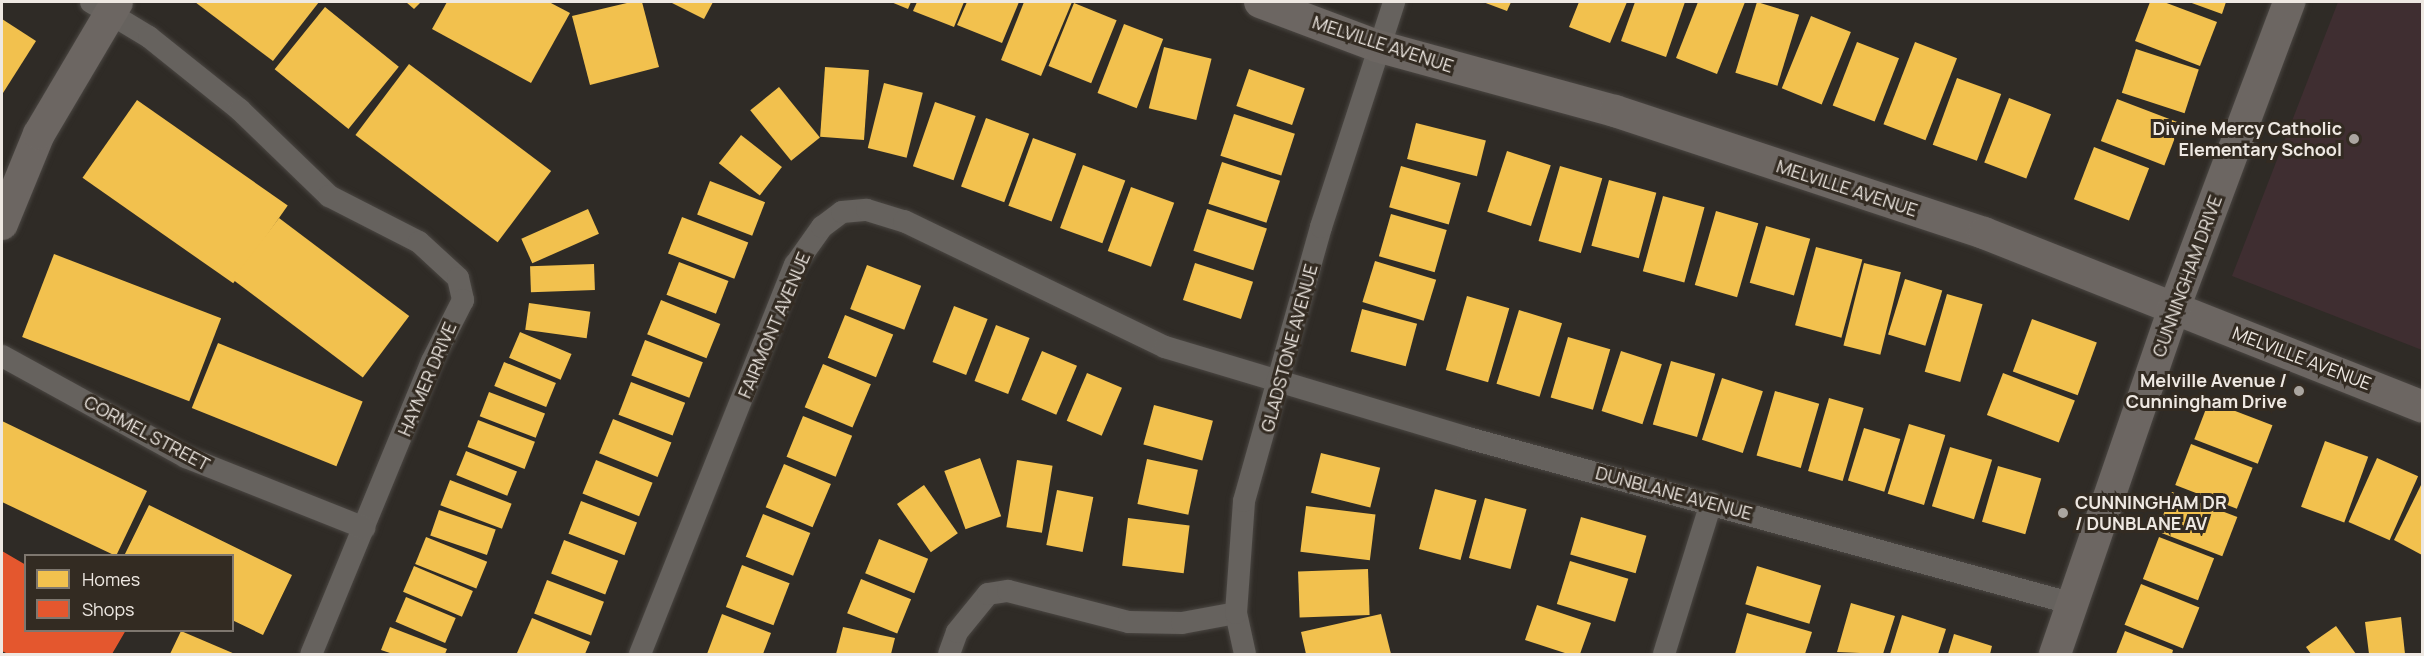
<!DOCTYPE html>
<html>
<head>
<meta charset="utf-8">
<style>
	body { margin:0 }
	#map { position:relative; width:2424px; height:656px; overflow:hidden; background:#2f2b26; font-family:Manrope,sans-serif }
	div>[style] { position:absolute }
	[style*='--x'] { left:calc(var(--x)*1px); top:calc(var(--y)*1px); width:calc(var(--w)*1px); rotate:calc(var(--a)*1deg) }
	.education>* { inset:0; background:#3f2e31 }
	.homes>* { inset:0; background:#f2c14e; transform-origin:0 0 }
	.shops>* { inset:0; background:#e4572e }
	.roads { filter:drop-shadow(0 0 2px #4a4642) drop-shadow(0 0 2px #4a4642) }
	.street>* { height:22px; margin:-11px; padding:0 11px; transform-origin:11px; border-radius:11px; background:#66625e }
	.secondary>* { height:32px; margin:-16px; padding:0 16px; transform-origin:16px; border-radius:16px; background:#6c6662 }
	.dots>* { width:16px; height:16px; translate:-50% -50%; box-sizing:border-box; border:3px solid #332b22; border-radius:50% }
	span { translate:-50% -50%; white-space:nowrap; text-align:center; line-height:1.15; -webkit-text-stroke:6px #332b22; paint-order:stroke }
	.street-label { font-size:18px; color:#eee8e2 }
	.poi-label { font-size:18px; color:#eee8e2; font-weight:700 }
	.right { translate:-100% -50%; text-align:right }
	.left { translate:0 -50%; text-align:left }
	.frame { position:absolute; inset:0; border:3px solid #eee8e2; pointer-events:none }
	.legend { position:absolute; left:24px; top:554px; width:210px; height:78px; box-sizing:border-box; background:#332b22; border:2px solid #7e776f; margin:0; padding:8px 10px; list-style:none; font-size:18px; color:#eee8e2 }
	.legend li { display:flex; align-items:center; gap:12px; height:30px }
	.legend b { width:30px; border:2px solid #7e776f }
</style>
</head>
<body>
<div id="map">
	<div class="education">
		<div style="clip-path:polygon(2338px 2px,2422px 2px,2422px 350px,2232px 276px)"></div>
	</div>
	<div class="homes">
		<div style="clip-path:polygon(195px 2px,319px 2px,273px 61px)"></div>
		<div style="clip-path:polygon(406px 2px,421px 2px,414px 9px)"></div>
		<div style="clip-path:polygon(447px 2px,549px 2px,570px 13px,531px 83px,432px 29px)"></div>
		<div style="clip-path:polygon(631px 2px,642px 2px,659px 67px,590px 85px,572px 16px)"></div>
		<div style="clip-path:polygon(670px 2px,713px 2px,704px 19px)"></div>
		<div style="clip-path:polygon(891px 2px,911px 2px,908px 9px)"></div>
		<div style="clip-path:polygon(917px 2px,964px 2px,954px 27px,913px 11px)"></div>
		<div style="clip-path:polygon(967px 2px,1019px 2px,1002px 43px,957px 25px)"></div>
		<div style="clip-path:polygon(1024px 2px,1072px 2px,1041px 76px,1001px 60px)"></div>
		<div style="clip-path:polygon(1483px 2px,1511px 2px,1507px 11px)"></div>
		<div style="clip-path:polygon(1579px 2px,1627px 2px,1610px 43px,1569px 27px)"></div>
		<div style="clip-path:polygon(1635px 2px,1685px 2px,1666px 57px,1621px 41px)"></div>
		<div style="clip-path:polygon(1698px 2px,1745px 2px,1717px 74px,1676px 58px)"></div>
		<div style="left:1757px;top:2px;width:44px;height:74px;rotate:17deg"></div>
		<div style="clip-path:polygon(2150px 2px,2164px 2px,2217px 22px,2200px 66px,2135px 41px)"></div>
		<div style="clip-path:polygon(2189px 2px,2226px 2px,2222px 14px)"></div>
		<div style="left:1074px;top:3px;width:46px;height:68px;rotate:22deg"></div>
		<div style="left:325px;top:7px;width:95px;height:80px;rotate:39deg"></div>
		<div style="left:1811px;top:16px;width:43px;height:78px;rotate:22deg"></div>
		<div style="clip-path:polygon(2px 19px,36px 41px,3px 93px,2px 92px)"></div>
		<div style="left:1124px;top:24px;width:42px;height:74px;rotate:21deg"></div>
		<div style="left:1857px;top:42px;width:45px;height:68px;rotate:21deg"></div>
		<div style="left:1915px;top:42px;width:45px;height:88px;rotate:21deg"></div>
		<div style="left:1164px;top:47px;width:49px;height:63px;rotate:14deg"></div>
		<div style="left:2136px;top:49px;width:66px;height:46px;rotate:18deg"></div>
		<div style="left:409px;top:64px;width:178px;height:89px;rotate:37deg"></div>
		<div style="left:825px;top:67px;width:44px;height:70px;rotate:4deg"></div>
		<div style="left:1249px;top:69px;width:59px;height:39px;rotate:19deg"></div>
		<div style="left:1957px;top:78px;width:47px;height:71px;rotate:20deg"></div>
		<div style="left:884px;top:83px;width:40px;height:67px;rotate:14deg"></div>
		<div style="left:779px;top:87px;width:65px;height:37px;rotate:51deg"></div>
		<div style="left:2009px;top:98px;width:45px;height:69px;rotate:21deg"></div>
		<div style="left:2117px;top:99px;width:68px;height:45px;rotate:21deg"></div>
		<div style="left:137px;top:100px;width:184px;height:95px;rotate:35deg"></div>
		<div style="left:935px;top:102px;width:43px;height:68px;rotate:19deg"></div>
		<div style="left:1234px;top:114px;width:64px;height:44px;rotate:18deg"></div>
		<div style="left:986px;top:118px;width:46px;height:73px;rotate:20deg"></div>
		<div style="left:1416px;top:123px;width:72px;height:37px;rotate:14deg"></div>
		<div style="left:741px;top:135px;width:52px;height:36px;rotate:38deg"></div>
		<div style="left:1033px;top:138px;width:46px;height:72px;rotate:20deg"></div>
		<div style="left:2094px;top:147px;width:59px;height:56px;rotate:21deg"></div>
		<div style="left:1507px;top:151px;width:46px;height:64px;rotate:18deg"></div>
		<div style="left:1222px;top:162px;width:61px;height:44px;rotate:18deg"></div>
		<div style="left:1083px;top:165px;width:45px;height:67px;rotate:20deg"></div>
		<div style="left:1401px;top:166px;width:62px;height:43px;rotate:16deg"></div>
		<div style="left:1560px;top:166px;width:44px;height:78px;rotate:16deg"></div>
		<div style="left:1609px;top:180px;width:49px;height:68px;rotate:15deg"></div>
		<div style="left:710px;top:181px;width:59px;height:36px;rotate:21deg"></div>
		<div style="left:1131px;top:187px;width:46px;height:68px;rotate:20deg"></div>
		<div style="left:1663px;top:196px;width:43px;height:78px;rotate:15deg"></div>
		<div style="left:588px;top:209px;width:27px;height:73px;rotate:66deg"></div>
		<div style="left:1207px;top:209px;width:63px;height:44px;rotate:18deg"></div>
		<div style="left:1716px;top:211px;width:44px;height:77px;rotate:16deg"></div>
		<div style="left:1391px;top:214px;width:58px;height:44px;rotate:16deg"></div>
		<div style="left:682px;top:217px;width:71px;height:39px;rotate:21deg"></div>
		<div style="left:279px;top:218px;width:163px;height:77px;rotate:37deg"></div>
		<div style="left:1766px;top:226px;width:46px;height:59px;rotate:16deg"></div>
		<div style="left:1816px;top:247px;width:48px;height:81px;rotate:15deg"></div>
		<div style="left:54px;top:254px;width:179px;height:89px;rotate:21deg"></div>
		<div style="left:1375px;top:261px;width:64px;height:43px;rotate:17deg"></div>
		<div style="left:679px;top:262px;width:53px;height:35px;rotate:21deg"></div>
		<div style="left:1195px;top:263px;width:61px;height:39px;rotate:18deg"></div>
		<div style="left:1864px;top:263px;width:38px;height:85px;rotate:14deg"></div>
		<div style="left:594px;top:264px;width:26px;height:64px;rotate:88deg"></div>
		<div style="left:867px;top:265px;width:58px;height:47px;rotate:21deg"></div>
		<div style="left:1905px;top:279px;width:39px;height:58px;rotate:17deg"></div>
		<div style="left:1947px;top:294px;width:37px;height:81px;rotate:16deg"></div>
		<div style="left:1467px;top:296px;width:44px;height:77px;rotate:16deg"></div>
		<div style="left:661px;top:300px;width:64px;height:37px;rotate:22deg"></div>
		<div style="left:529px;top:303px;width:62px;height:27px;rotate:8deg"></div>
		<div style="left:954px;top:306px;width:36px;height:60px;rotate:21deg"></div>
		<div style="left:1362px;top:309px;width:57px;height:44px;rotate:15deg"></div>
		<div style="left:1519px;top:310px;width:45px;height:77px;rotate:17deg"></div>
		<div style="left:845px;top:315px;width:52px;height:46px;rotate:22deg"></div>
		<div style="left:2032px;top:319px;width:69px;height:56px;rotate:20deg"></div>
		<div style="left:996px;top:325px;width:36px;height:60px;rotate:21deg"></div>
		<div style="left:520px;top:332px;width:56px;height:28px;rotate:23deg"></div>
		<div style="left:1568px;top:337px;width:44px;height:63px;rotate:16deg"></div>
		<div style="left:645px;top:340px;width:62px;height:38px;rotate:21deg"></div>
		<div style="left:218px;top:343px;width:156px;height:70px;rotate:22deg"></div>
		<div style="left:1042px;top:351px;width:38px;height:53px;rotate:23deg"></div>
		<div style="left:1621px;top:351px;width:43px;height:63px;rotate:18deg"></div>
		<div style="left:1671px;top:361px;width:46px;height:66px;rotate:16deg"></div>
		<div style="left:504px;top:362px;width:56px;height:26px;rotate:22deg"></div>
		<div style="left:823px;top:364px;width:52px;height:47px;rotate:23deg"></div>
		<div style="left:1087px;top:373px;width:38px;height:52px;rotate:23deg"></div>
		<div style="left:2003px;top:373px;width:77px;height:45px;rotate:21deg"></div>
		<div style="left:1722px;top:378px;width:43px;height:65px;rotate:18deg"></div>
		<div style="left:631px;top:382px;width:58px;height:35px;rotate:21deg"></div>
		<div style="left:1775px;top:391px;width:46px;height:67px;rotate:16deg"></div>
		<div style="left:489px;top:392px;width:60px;height:26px;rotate:21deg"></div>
		<div style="left:1829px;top:398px;width:36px;height:76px;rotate:16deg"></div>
		<div style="left:2209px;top:401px;width:68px;height:41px;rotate:21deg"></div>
		<div style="left:1154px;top:405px;width:61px;height:41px;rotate:15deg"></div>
		<div style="left:803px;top:416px;width:53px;height:44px;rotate:22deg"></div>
		<div style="left:613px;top:419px;width:63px;height:37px;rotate:22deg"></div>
		<div style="left:478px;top:420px;width:61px;height:29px;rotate:21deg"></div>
		<div style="clip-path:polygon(2px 421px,147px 491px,116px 556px,2px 502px)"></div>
		<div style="left:1909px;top:424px;width:38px;height:73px;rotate:17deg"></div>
		<div style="left:1864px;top:428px;width:38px;height:55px;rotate:17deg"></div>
		<div style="left:2325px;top:441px;width:46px;height:70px;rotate:20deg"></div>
		<div style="left:2191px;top:444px;width:66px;height:44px;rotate:21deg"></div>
		<div style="left:1950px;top:447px;width:44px;height:62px;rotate:17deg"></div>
		<div style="left:466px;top:451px;width:55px;height:26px;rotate:22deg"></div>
		<div style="left:1321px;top:453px;width:61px;height:41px;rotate:14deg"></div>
		<div style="left:980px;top:458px;width:62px;height:38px;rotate:70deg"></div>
		<div style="left:2377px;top:458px;width:45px;height:70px;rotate:24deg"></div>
		<div style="left:1147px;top:459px;width:52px;height:46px;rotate:12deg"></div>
		<div style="left:596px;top:460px;width:61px;height:36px;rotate:22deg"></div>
		<div style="left:1017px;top:460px;width:36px;height:68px;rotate:9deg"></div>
		<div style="left:784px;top:464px;width:51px;height:47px;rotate:23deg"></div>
		<div style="left:1998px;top:466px;width:45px;height:58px;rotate:16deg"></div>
		<div style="left:450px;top:480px;width:66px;height:27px;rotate:21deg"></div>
		<div style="clip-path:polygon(2422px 483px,2422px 555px,2394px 540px)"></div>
		<div style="left:924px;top:485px;width:59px;height:33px;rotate:55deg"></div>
		<div style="left:1435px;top:489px;width:43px;height:62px;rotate:15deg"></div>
		<div style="left:1057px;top:490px;width:37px;height:56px;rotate:11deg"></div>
		<div style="left:2172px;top:492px;width:70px;height:42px;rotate:21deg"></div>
		<div style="left:1485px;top:498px;width:43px;height:62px;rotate:15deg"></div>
		<div style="left:581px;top:501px;width:60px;height:35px;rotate:21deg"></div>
		<div style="clip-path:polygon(149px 505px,292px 575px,263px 635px,232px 620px,232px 556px,124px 556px)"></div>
		<div style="left:1306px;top:506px;width:70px;height:46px;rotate:7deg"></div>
		<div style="left:439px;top:510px;width:60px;height:27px;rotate:19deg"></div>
		<div style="left:763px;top:514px;width:51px;height:46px;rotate:22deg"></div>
		<div style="left:1581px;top:517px;width:68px;height:39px;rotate:16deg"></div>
		<div style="left:1128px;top:518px;width:62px;height:48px;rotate:7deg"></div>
		<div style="left:426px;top:537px;width:66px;height:29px;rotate:22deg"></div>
		<div style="left:2159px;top:537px;width:59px;height:45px;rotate:21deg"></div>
		<div style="left:879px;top:539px;width:53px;height:37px;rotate:22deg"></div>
		<div style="left:564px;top:540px;width:58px;height:36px;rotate:21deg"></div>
		<div style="left:1570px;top:561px;width:61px;height:45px;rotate:17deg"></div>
		<div style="left:742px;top:565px;width:51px;height:45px;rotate:21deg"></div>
		<div style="left:414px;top:566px;width:64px;height:28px;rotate:23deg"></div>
		<div style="left:1757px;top:566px;width:67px;height:40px;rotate:17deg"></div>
		<div style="left:1368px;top:569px;width:46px;height:70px;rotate:88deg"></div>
		<div style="left:861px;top:579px;width:54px;height:37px;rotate:22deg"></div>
		<div style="left:547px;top:580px;width:61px;height:36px;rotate:21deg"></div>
		<div style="left:2141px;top:584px;width:63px;height:44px;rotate:22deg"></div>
		<div style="left:406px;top:597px;width:54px;height:27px;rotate:23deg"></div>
		<div style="clip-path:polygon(1851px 603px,1895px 616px,1883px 654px,1837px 652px)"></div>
		<div style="clip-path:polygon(1537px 605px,1591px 623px,1580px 654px,1568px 654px,1525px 640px)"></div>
		<div style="clip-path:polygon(1747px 613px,1812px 632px,1805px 654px,1735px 654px)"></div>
		<div style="clip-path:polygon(722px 614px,771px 633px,763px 654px,707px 654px)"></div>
		<div style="clip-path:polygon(1381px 614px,1391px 654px,1306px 654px,1301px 632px)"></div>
		<div style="clip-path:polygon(1902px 615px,1946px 629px,1938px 654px,1890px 654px)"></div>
		<div style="clip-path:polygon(2401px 617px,2405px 654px,2369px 654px,2365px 622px)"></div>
		<div style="clip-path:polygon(532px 618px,590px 642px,585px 654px,517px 653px)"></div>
		<div style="clip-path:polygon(2336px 626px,2356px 654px,2311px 654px,2306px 647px)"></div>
		<div style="clip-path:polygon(390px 627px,447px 649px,445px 654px,393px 654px,381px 650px)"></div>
		<div style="clip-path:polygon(843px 627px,895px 638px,891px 654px,836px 654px)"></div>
		<div style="clip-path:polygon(181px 631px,235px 654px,170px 654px)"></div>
		<div style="clip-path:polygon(2125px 631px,2173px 650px,2172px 654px,2116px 654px)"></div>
		<div style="clip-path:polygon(1954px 634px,1992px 646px,1990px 654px,1948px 654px)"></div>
	</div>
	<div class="shops">
		<div style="clip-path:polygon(2px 551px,26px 565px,26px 630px,126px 630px,112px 654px,8px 654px,2px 651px)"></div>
	</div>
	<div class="roads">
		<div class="street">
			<div style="--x:91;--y:2;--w:68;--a:31.1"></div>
			<div style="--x:149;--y:37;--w:117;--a:38.7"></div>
			<div style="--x:240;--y:110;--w:124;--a:44"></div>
			<div style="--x:329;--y:196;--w:101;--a:27.1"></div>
			<div style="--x:419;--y:242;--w:53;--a:42.7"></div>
			<div style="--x:458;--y:278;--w:23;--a:77"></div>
			<div style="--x:463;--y:300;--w:68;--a:116.9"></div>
			<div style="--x:432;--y:361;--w:317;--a:112.4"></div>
			<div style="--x:2;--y:356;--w:210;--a:28.8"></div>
			<div style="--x:186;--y:457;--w:192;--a:21.7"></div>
			<div style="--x:640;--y:654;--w:419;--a:-68.3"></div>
			<div style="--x:795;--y:265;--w:47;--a:-54.6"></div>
			<div style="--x:822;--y:227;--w:25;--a:-37"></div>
			<div style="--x:842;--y:212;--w:25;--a:-5"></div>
			<div style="--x:867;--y:210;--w:39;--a:17"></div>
			<div style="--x:904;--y:221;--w:290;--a:25.8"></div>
			<div style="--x:1165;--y:347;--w:316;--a:16.7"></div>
			<div style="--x:1468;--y:438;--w:624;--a:15.33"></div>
			<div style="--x:949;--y:654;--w:23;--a:-70"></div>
			<div style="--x:957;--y:632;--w:49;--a:-50.8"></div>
			<div style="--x:988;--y:594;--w:20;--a:-9"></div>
			<div style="--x:1008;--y:591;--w:125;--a:14.4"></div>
			<div style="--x:1129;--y:622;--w:53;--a:1.1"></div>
			<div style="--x:1182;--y:623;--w:55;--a:-10.5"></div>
			<div style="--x:1245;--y:654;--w:42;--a:-102.4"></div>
			<div style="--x:1236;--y:613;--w:112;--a:-85.9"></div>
			<div style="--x:1244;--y:501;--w:285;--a:-74.3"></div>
			<div style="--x:1321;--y:227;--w:237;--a:-72"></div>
			<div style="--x:1664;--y:654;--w:158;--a:-72.7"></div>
		</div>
		<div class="secondary">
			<div style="--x:1260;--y:2;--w:125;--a:20.6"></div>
			<div style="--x:1377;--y:46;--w:247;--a:15.3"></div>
			<div style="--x:1615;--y:111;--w:389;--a:18.3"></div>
			<div style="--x:1984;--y:233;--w:471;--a:21.6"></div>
			<div style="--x:2;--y:224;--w:97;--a:-67.7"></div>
			<div style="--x:39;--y:134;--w:153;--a:-59.4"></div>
			<div style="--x:2055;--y:654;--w:368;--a:-71"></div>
			<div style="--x:2175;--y:306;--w:325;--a:-69.4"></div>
		</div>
	</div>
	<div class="dots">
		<div style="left:2354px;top:139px;background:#aba6a0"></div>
		<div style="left:2299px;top:391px;background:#aba6a0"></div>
		<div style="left:2063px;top:513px;background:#aba6a0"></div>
	</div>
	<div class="street-label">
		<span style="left:1383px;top:44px;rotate:18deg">MELVILLE AVENUE</span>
		<span style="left:1847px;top:188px;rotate:18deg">MELVILLE AVENUE</span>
		<span style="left:2187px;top:276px;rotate:-70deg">CUNNINGHAM DRIVE</span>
		<span style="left:774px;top:325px;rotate:-67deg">FAIRMONT AVENUE</span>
		<span style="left:1289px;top:348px;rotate:-75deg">GLADSTONE AVENUE</span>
		<span style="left:2302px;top:358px;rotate:21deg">MELVILLE AVENUE</span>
		<span style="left:427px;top:379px;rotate:-67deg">HAYMER DRIVE</span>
		<span style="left:147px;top:433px;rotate:28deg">CORMEL STREET</span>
		<span style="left:1674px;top:493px;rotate:15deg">DUNBLANE AVENUE</span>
	</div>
	<div class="poi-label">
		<span class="right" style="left:2342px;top:139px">Divine Mercy Catholic<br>Elementary School</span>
		<span class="right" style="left:2287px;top:391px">Melville Avenue /<br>Cunningham Drive</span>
		<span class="left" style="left:2075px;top:513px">CUNNINGHAM DR<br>/ DUNBLANE AV</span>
	</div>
	<div class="frame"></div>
	<ul class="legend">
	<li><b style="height:16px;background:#f2c14e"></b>Homes</li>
	<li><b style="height:16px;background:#e4572e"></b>Shops</li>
	</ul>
</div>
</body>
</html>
